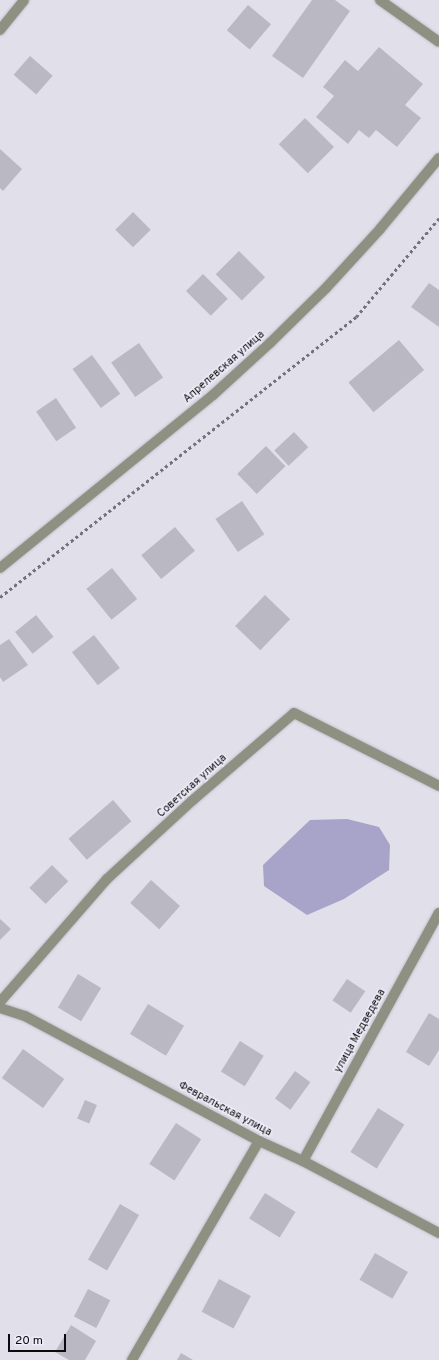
<!DOCTYPE html>
<html>
<head>
<meta charset="utf-8">
<style>
	body { margin:0 }
	#map { position:relative; width:439px; height:1360px; overflow:hidden; background:#e0dfea; font-family:Overpass,sans-serif }
	div>[style] { position:absolute }
	[style*='--x'] { left:calc(var(--x)*1px); top:calc(var(--y)*1px); width:calc(var(--w)*1px); rotate:calc(var(--a)*1deg) }
	.water>* { inset:0; background:#a8a3c8 }
	.building>* { inset:0; background:#bab9c3; transform-origin:0 0 }
	.path>* { height:2.5px; margin-top:-1.25px; transform-origin:0; background:repeating-linear-gradient(90deg,#737279 0 3px,transparent 0 6px) }
	.roads { filter:drop-shadow(0 0 1px #bebdc7) drop-shadow(0 0 1px #bebdc7) }
	.minor>* { height:10px; margin:-5px; padding:0 5px; transform-origin:5px; border-radius:5px; background:#8e9181 }
	span { translate:-50% -50%; white-space:nowrap; text-align:center; line-height:1.15; -webkit-text-stroke:3px #edecf7; paint-order:stroke }
	.street-label { font-size:11px; color:#0b0b0e }
	.scale { position:absolute; left:8px; top:1334px; width:58px; height:18px; box-sizing:border-box; border:2px solid #0b0b0e; border-top:0; padding-left:5px; font-size:12px; line-height:14px; white-space:nowrap; color:#0b0b0e; -webkit-text-stroke:3px #edecf7; paint-order:stroke }
</style>
</head>
<body>
<div id="map">
	<div class="water">
		<div style="clip-path:polygon(347px 819px,379px 827px,390px 845px,389px 870px,344px 899px,307px 915px,264px 886px,263px 865px,310px 820px)"></div>
	</div>
	<div class="building">
		<div style="clip-path:polygon(312px 0,335px 0,350px 11px,303px 78px,272px 56px)"></div>
		<div style="left:248px;top:5px;width:30px;height:33px;rotate:40deg"></div>
		<div style="clip-path:polygon(379px 47px,423px 84px,405px 105px,421px 118px,397px 147px,376px 130px,369px 138px,359px 130px,348px 144px,316px 117px,334px 96px,323px 87px,345px 60px,358px 71px)"></div>
		<div style="left:30px;top:56px;width:30px;height:25px;rotate:41deg"></div>
		<div style="left:305px;top:118px;width:41px;height:37px;rotate:45deg"></div>
		<div style="clip-path:polygon(0 149px,22px 169px,3px 191px,0 188px)"></div>
		<div style="left:133px;top:212px;width:25px;height:25px;rotate:45deg"></div>
		<div style="left:239px;top:251px;width:37px;height:33px;rotate:45deg"></div>
		<div style="left:203px;top:274px;width:35px;height:24px;rotate:45deg"></div>
		<div style="clip-path:polygon(429px 283px,439px 290px,439px 327px,411px 307px)"></div>
		<div style="left:399px;top:340px;width:39px;height:66px;rotate:50deg"></div>
		<div style="left:139px;top:343px;width:42px;height:34px;rotate:55deg"></div>
		<div style="left:92px;top:355px;width:48px;height:24px;rotate:54deg"></div>
		<div style="left:56px;top:398px;width:36px;height:24px;rotate:56deg"></div>
		<div style="left:294px;top:432px;width:21px;height:27px;rotate:47deg"></div>
		<div style="left:266px;top:446px;width:28px;height:40px;rotate:46deg"></div>
		<div style="left:242px;top:501px;width:40px;height:32px;rotate:56deg"></div>
		<div style="left:175px;top:527px;width:31px;height:44px;rotate:50deg"></div>
		<div style="left:112px;top:568px;width:40px;height:33px;rotate:51deg"></div>
		<div style="left:265px;top:595px;width:35px;height:43px;rotate:44deg"></div>
		<div style="left:36px;top:615px;width:28px;height:27px;rotate:51deg"></div>
		<div style="left:94px;top:635px;width:42px;height:28px;rotate:52deg"></div>
		<div style="clip-path:polygon(9px 639px,28px 665px,3px 682px,0 677px,0 645px)"></div>
		<div style="left:113px;top:800px;width:28px;height:59px;rotate:49deg"></div>
		<div style="left:52px;top:865px;width:23px;height:32px;rotate:45deg"></div>
		<div style="left:151px;top:880px;width:39px;height:31px;rotate:42deg"></div>
		<div style="clip-path:polygon(0 919px,11px 929px,0 940px)"></div>
		<div style="left:78px;top:974px;width:27px;height:39px;rotate:31deg"></div>
		<div style="left:347px;top:979px;width:22px;height:26px;rotate:34deg"></div>
		<div style="left:148px;top:1004px;width:42px;height:35px;rotate:31deg"></div>
		<div style="clip-path:polygon(429px 1013px,439px 1019px,439px 1050px,429px 1066px,406px 1052px)"></div>
		<div style="left:240px;top:1041px;width:28px;height:36px;rotate:32deg"></div>
		<div style="left:23px;top:1049px;width:51px;height:36px;rotate:36deg"></div>
		<div style="left:295px;top:1071px;width:19px;height:34px;rotate:36deg"></div>
		<div style="left:85px;top:1100px;width:13px;height:20px;rotate:23deg"></div>
		<div style="left:378px;top:1108px;width:31px;height:52px;rotate:32deg"></div>
		<div style="left:176px;top:1123px;width:30px;height:49px;rotate:33deg"></div>
		<div style="left:265px;top:1193px;width:36px;height:30px;rotate:32deg"></div>
		<div style="left:120px;top:1204px;width:22px;height:64px;rotate:30deg"></div>
		<div style="left:375px;top:1253px;width:38px;height:31px;rotate:30deg"></div>
		<div style="left:219px;top:1279px;width:36px;height:37px;rotate:28deg"></div>
		<div style="left:88px;top:1289px;width:25px;height:31px;rotate:27deg"></div>
		<div style="clip-path:polygon(71px 1325px,96px 1341px,85px 1360px,69px 1360px,55px 1352px)"></div>
		<div style="clip-path:polygon(181px 1353px,193px 1360px,177px 1360px)"></div>
	</div>
	<div class="path">
		<div style="--x:0;--y:597;--w:453;--a:-38.2"></div>
		<div style="--x:356;--y:317;--w:129;--a:-50"></div>
	</div>
	<div class="roads">
		<div class="minor">
			<div style="--x:380;--y:0;--w:72;--a:35.4"></div>
			<div style="--x:0;--y:30;--w:38;--a:-51"></div>
			<div style="--x:0;--y:568;--w:274;--a:-39.1"></div>
			<div style="--x:213;--y:395;--w:77;--a:-42.4"></div>
			<div style="--x:270;--y:343;--w:78;--a:-44.5"></div>
			<div style="--x:326;--y:288;--w:80;--a:-47.5"></div>
			<div style="--x:380;--y:229;--w:92;--a:-50.3"></div>
			<div style="--x:0;--y:1002;--w:163;--a:-49"></div>
			<div style="--x:107;--y:879;--w:117;--a:-42.6"></div>
			<div style="--x:193;--y:800;--w:133;--a:-40.7"></div>
			<div style="--x:294;--y:713;--w:162;--a:26.7"></div>
			<div style="--x:0;--y:1008;--w:26;--a:18"></div>
			<div style="--x:25;--y:1016;--w:265;--a:28.1"></div>
			<div style="--x:259;--y:1141;--w:48;--a:24.4"></div>
			<div style="--x:303;--y:1161;--w:154;--a:27.9"></div>
			<div style="--x:303;--y:1161;--w:283;--a:-61.3"></div>
			<div style="--x:132;--y:1360;--w:253;--a:-59.9"></div>
		</div>
	</div>
	<div class="street-label">
		<span style="left:224px;top:367px;rotate:-41deg">Апрелевская улица</span>
		<span style="left:192px;top:786px;rotate:-42deg">Советская улица</span>
		<span style="left:360px;top:1031px;rotate:-61deg">улица Медведева</span>
		<span style="left:225px;top:1109px;rotate:28deg">Февральская улица</span>
	</div>
	<div class="scale">20 m</div>
</div>
</body>
</html>
